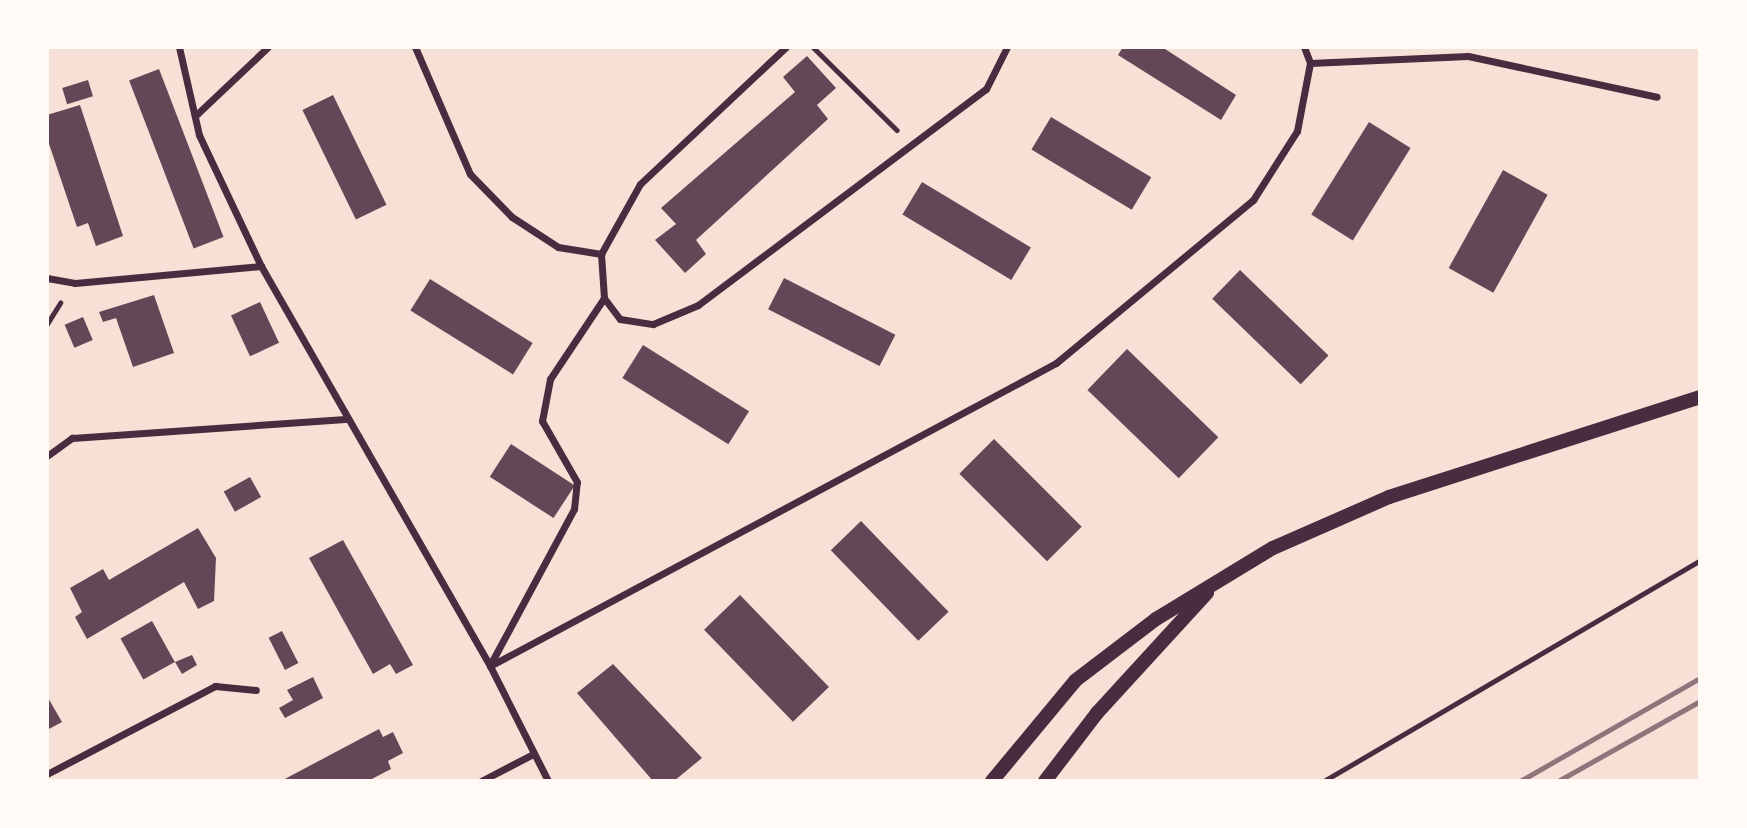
<!DOCTYPE html>
<html>
<head>
<meta charset="utf-8">
<style>
	body { margin:0 }
	#map { position:relative; width:1747px; height:828px; overflow:hidden; background:#f7e1d7; font-family:"Asap Condensed",sans-serif }
	div>[style] { position:absolute }
	[style*='--x'] { left:calc(var(--x)*1px); top:calc(var(--y)*1px); width:calc(var(--w)*1px); rotate:calc(var(--a)*1deg) }
	.building>* { inset:0; background:#644757; transform-origin:0 0 }
	.path>* { height:4.5px; margin:-2.25px; padding:0 2.25px; transform-origin:2.25px; border-radius:2.25px; background:#4a2c40 }
	.minor>* { height:7px; margin:-3.5px; padding:0 3.5px; transform-origin:3.5px; border-radius:3.5px; background:#4a2c40 }
	.secondary>* { height:14px; margin:-7px; padding:0 7px; transform-origin:7px; border-radius:7px; background:#4a2c40 }
	.rail>* { height:5px; margin:-2.5px; padding:0 2.5px; transform-origin:2.5px; border-radius:2.5px; background:#8f747c }
	span { translate:-50% -50%; white-space:nowrap; text-align:center; line-height:1.15; -webkit-text-stroke:7px #fffaf5; paint-order:stroke }
	.frame { position:absolute; inset:0; border:49px solid #fffaf5; pointer-events:none }
</style>
</head>
<body>
<div id="map">
	<div class="building">
		<div style="clip-path:polygon(1123px 47px,1162px 47px,1236px 95px,1221px 120px,1118px 55px)"></div>
		<div style="clip-path:polygon(807px 56px,836px 88px,817px 105px,828px 119px,696px 240px,706px 254px,685px 273px,655px 240px,676px 224px,661px 208px,795px 92px,783px 77px)"></div>
		<div style="left:159px;top:69px;width:180px;height:32px;rotate:69deg"></div>
		<div style="left:88px;top:80px;width:17px;height:27px;rotate:73deg"></div>
		<div style="left:333px;top:95px;width:122px;height:34px;rotate:64deg"></div>
		<div style="clip-path:polygon(80px 105px,123px 236px,96px 246px,88px 223px,77px 227px,47px 138px,47px 115px)"></div>
		<div style="left:1051px;top:117px;width:117px;height:38px;rotate:31deg"></div>
		<div style="left:1369px;top:122px;width:49px;height:109px;rotate:32deg"></div>
		<div style="left:1503px;top:170px;width:51px;height:112px;rotate:29deg"></div>
		<div style="left:922px;top:182px;width:127px;height:38px;rotate:31deg"></div>
		<div style="left:1240px;top:270px;width:123px;height:40px;rotate:44deg"></div>
		<div style="left:784px;top:278px;width:125px;height:35px;rotate:27deg"></div>
		<div style="left:430px;top:279px;width:121px;height:37px;rotate:32deg"></div>
		<div style="clip-path:polygon(154px 295px,174px 353px,133px 367px,116px 318px,103px 322px,99px 312px)"></div>
		<div style="left:260px;top:302px;width:45px;height:32px;rotate:65deg"></div>
		<div style="left:83px;top:317px;width:25px;height:20px;rotate:67deg"></div>
		<div style="left:643px;top:345px;width:125px;height:39px;rotate:32deg"></div>
		<div style="left:1127px;top:349px;width:127px;height:57px;rotate:44deg"></div>
		<div style="left:994px;top:439px;width:124px;height:49px;rotate:45deg"></div>
		<div style="left:511px;top:444px;width:76px;height:39px;rotate:33deg"></div>
		<div style="left:250px;top:477px;width:23px;height:30px;rotate:61deg"></div>
		<div style="left:861px;top:521px;width:126px;height:42px;rotate:46deg"></div>
		<div style="clip-path:polygon(198px 528px,216px 558px,214px 601px,198px 609px,184px 582px,87px 639px,75px 617px,82px 612px,70px 588px,103px 569px,109px 580px)"></div>
		<div style="clip-path:polygon(343px 540px,413px 665px,396px 674px,390px 664px,373px 674px,309px 558px)"></div>
		<div style="left:740px;top:595px;width:128px;height:50px;rotate:46deg"></div>
		<div style="left:152px;top:621px;width:47px;height:36px;rotate:61deg"></div>
		<div style="left:282px;top:631px;width:36px;height:15px;rotate:63deg"></div>
		<div style="clip-path:polygon(192px 655px,197px 665px,182px 674px,175px 662px)"></div>
		<div style="clip-path:polygon(613px 664px,702px 758px,674px 781px,653px 781px,577px 693px)"></div>
		<div style="clip-path:polygon(313px 677px,323px 698px,285px 718px,279px 708px,293px 700px,287px 690px)"></div>
		<div style="clip-path:polygon(47px 696px,62px 722px,47px 730px)"></div>
		<div style="clip-path:polygon(379px 729px,383px 737px,393px 732px,403px 753px,388px 761px,391px 769px,368px 781px,281px 781px)"></div>
	</div>
	<div class="path">
		<div style="--x:813;--y:47;--w:118;--a:44.7"></div>
		<div style="--x:47;--y:324;--w:25;--a:-58"></div>
		<div style="--x:1324;--y:781;--w:436;--a:-30.4"></div>
	</div>
	<div class="minor">
		<div style="--x:179;--y:47;--w:90;--a:77.2"></div>
		<div style="--x:199;--y:135;--w:145;--a:64.7"></div>
		<div style="--x:261;--y:266;--w:461;--a:60.2"></div>
		<div style="--x:490;--y:666;--w:129;--a:63.2"></div>
		<div style="--x:415;--y:47;--w:138;--a:66.6"></div>
		<div style="--x:470;--y:174;--w:60;--a:45.7"></div>
		<div style="--x:512;--y:217;--w:55;--a:33.1"></div>
		<div style="--x:558;--y:247;--w:44;--a:9.2"></div>
		<div style="--x:1304;--y:47;--w:17;--a:69"></div>
		<div style="--x:1310;--y:63;--w:158;--a:-2.5"></div>
		<div style="--x:1468;--y:56;--w:193;--a:12.2"></div>
		<div style="--x:195;--y:116;--w:100;--a:-43.4"></div>
		<div style="--x:601;--y:254;--w:44;--a:86.1"></div>
		<div style="--x:604;--y:298;--w:26;--a:53"></div>
		<div style="--x:620;--y:319;--w:33;--a:9"></div>
		<div style="--x:653;--y:324;--w:49;--a:-22.9"></div>
		<div style="--x:698;--y:305;--w:360;--a:-36.9"></div>
		<div style="--x:986;--y:89;--w:47;--a:-63.4"></div>
		<div style="--x:601;--y:254;--w:80;--a:-60.9"></div>
		<div style="--x:640;--y:184;--w:200;--a:-43.2"></div>
		<div style="--x:47;--y:278;--w:28;--a:10"></div>
		<div style="--x:75;--y:283;--w:187;--a:-5.2"></div>
		<div style="--x:47;--y:456;--w:31;--a:-36"></div>
		<div style="--x:72;--y:438;--w:274;--a:-4"></div>
		<div style="--x:490;--y:665;--w:177;--a:-61.7"></div>
		<div style="--x:574;--y:509;--w:27;--a:-84"></div>
		<div style="--x:577;--y:482;--w:70;--a:-119.8"></div>
		<div style="--x:542;--y:421;--w:43;--a:-79.2"></div>
		<div style="--x:550;--y:379;--w:97;--a:-56.3"></div>
		<div style="--x:490;--y:666;--w:642;--a:-28.16"></div>
		<div style="--x:1056;--y:363;--w:256;--a:-39.6"></div>
		<div style="--x:1253;--y:200;--w:82;--a:-57.5"></div>
		<div style="--x:1297;--y:131;--w:69;--a:-79.2"></div>
		<div style="--x:47;--y:774;--w:190;--a:-27.6"></div>
		<div style="--x:215;--y:686;--w:41;--a:5.6"></div>
		<div style="--x:481;--y:781;--w:59;--a:-27.4"></div>
	</div>
	<div class="secondary">
		<div style="--x:992;--y:781;--w:131;--a:-50.3"></div>
		<div style="--x:1076;--y:680;--w:101;--a:-37.3"></div>
		<div style="--x:1156;--y:619;--w:137;--a:-31.3"></div>
		<div style="--x:1273;--y:548;--w:127;--a:-23.7"></div>
		<div style="--x:1389;--y:497;--w:327;--a:-17.8"></div>
		<div style="--x:1045;--y:781;--w:86;--a:-52.6"></div>
		<div style="--x:1097;--y:713;--w:163;--a:-47.5"></div>
	</div>
	<div class="rail">
		<div style="--x:1520;--y:781;--w:207;--a:-29.8"></div>
		<div style="--x:1558;--y:781;--w:163;--a:-29.4"></div>
	</div>
	<div class="frame"></div>
</div>
</body>
</html>
